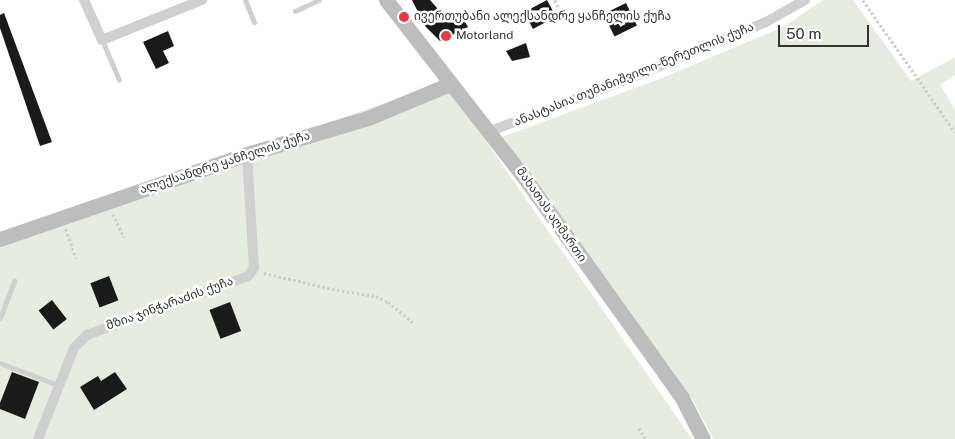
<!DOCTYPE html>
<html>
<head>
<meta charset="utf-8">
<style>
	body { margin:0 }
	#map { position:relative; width:955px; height:439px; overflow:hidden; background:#fff; font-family:"Public Sans","Noto Sans Georgian",sans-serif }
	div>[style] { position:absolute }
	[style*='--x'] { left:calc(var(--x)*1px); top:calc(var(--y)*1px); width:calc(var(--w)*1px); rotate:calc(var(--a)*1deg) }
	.green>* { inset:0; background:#e6ecdf }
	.building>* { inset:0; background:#1a1a1a; transform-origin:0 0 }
	.path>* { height:2.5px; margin-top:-1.25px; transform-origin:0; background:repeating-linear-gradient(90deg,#cdcdcd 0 2.5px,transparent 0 5px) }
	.lane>* { height:5px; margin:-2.5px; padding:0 2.5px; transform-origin:2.5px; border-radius:2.5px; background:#d0d0d0 }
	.street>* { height:10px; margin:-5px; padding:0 5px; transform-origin:5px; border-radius:5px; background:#d0d0d0 }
	.secondary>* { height:15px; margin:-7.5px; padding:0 7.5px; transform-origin:7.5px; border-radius:7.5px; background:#bdbdbd }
	.dots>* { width:14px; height:14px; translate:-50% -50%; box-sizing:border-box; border:2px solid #fff; border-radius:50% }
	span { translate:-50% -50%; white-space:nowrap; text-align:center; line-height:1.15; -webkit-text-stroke:5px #fff; paint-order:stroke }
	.poi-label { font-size:12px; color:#333 }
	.left { translate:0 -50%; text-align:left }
	.street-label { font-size:12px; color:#333 }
	.scale { position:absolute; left:778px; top:25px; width:91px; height:22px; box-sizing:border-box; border:2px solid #333; border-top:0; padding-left:6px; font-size:15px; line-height:18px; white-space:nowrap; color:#333; -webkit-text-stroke:4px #fff; paint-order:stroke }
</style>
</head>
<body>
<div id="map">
	<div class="green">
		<div style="clip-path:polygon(823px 0,853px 0,911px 81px,955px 57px,955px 75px,940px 85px,955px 109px,955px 439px,713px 439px,693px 400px,499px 138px,662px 78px,783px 27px)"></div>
		<div style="clip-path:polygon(445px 82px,692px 439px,0 439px,0 237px)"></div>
	</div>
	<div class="building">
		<div style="clip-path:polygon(412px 0,430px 0,446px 18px,459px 11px,468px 27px,440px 41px,425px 26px)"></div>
		<div style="left:547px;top:0;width:19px;height:26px;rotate:62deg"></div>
		<div style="left:626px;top:3px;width:25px;height:25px;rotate:64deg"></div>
		<div style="clip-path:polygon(4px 13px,52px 142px,40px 146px,0 28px,0 15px)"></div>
		<div style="clip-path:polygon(168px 31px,174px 46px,163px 51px,169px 63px,156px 69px,143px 42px)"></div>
		<div style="clip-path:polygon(526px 43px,530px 57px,512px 61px,506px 51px)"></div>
		<div style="left:109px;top:276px;width:26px;height:20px;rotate:69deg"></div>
		<div style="left:52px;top:300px;width:24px;height:17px;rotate:52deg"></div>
		<div style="left:230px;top:302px;width:31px;height:22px;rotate:69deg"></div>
		<div style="clip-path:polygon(12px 372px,39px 382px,25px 419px,0 409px,0 403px)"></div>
		<div style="clip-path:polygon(115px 372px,127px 389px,94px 410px,80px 387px,98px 376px,101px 381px)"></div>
	</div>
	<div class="path">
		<div style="--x:555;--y:0;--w:12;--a:66"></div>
		<div style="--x:863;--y:0;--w:161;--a:55.1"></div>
		<div style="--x:113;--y:214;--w:26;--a:65"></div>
		<div style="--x:66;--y:229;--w:31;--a:71"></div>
		<div style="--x:264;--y:273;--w:75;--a:13.1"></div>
		<div style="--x:337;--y:290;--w:39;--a:9"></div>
		<div style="--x:376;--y:296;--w:13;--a:27"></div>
		<div style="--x:388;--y:302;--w:32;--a:39"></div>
		<div style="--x:639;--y:428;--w:13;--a:58"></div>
	</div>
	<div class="lane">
		<div style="--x:245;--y:0;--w:24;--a:68"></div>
		<div style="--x:295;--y:11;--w:26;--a:-25"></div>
		<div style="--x:102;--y:40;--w:43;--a:67"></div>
		<div style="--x:0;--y:318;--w:40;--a:-69"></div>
		<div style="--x:0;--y:363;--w:62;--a:20.8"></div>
	</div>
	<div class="street">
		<div style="--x:84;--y:0;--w:44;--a:65.8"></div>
		<div style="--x:102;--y:40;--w:108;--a:-21.8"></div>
		<div style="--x:488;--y:132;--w:158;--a:-20.7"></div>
		<div style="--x:636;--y:76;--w:141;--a:-22.6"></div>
		<div style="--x:766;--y:22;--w:45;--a:-29.4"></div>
		<div style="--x:38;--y:439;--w:98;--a:-68.4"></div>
		<div style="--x:74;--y:348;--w:18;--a:-45"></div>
		<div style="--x:87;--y:335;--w:171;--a:-20.1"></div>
		<div style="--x:248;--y:276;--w:10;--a:-53"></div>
		<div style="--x:254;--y:268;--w:114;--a:-93.5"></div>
	</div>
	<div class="secondary">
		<div style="--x:386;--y:0;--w:224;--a:52.1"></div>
		<div style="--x:524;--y:177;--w:272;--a:54.4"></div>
		<div style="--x:682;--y:398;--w:46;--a:62.9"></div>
		<div style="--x:0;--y:239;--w:261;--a:-19"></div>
		<div style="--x:247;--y:154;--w:126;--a:-16.6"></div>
		<div style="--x:368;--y:118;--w:89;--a:-22.5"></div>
	</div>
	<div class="dots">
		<div style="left:404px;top:17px;background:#e63946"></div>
		<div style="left:446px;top:36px;background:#e63946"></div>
	</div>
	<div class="poi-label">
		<span class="left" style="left:414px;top:17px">ივერთუბანი ალექსანდრე ყანჩელის ქუჩა</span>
		<span class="left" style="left:456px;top:36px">Motorland</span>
	</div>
	<div class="street-label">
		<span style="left:634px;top:75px;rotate:-22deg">ანასტასია თუმანიშვილი-წერეთლის ქუჩა</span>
		<span style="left:225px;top:163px;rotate:-18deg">ალექსანდრე ყანჩელის ქუჩა</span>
		<span style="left:551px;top:215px;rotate:55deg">მახათას აღმართი</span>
		<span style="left:170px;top:304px;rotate:-20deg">მზია ჯინჭარაძის ქუჩა</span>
	</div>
	<div class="scale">50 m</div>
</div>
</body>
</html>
